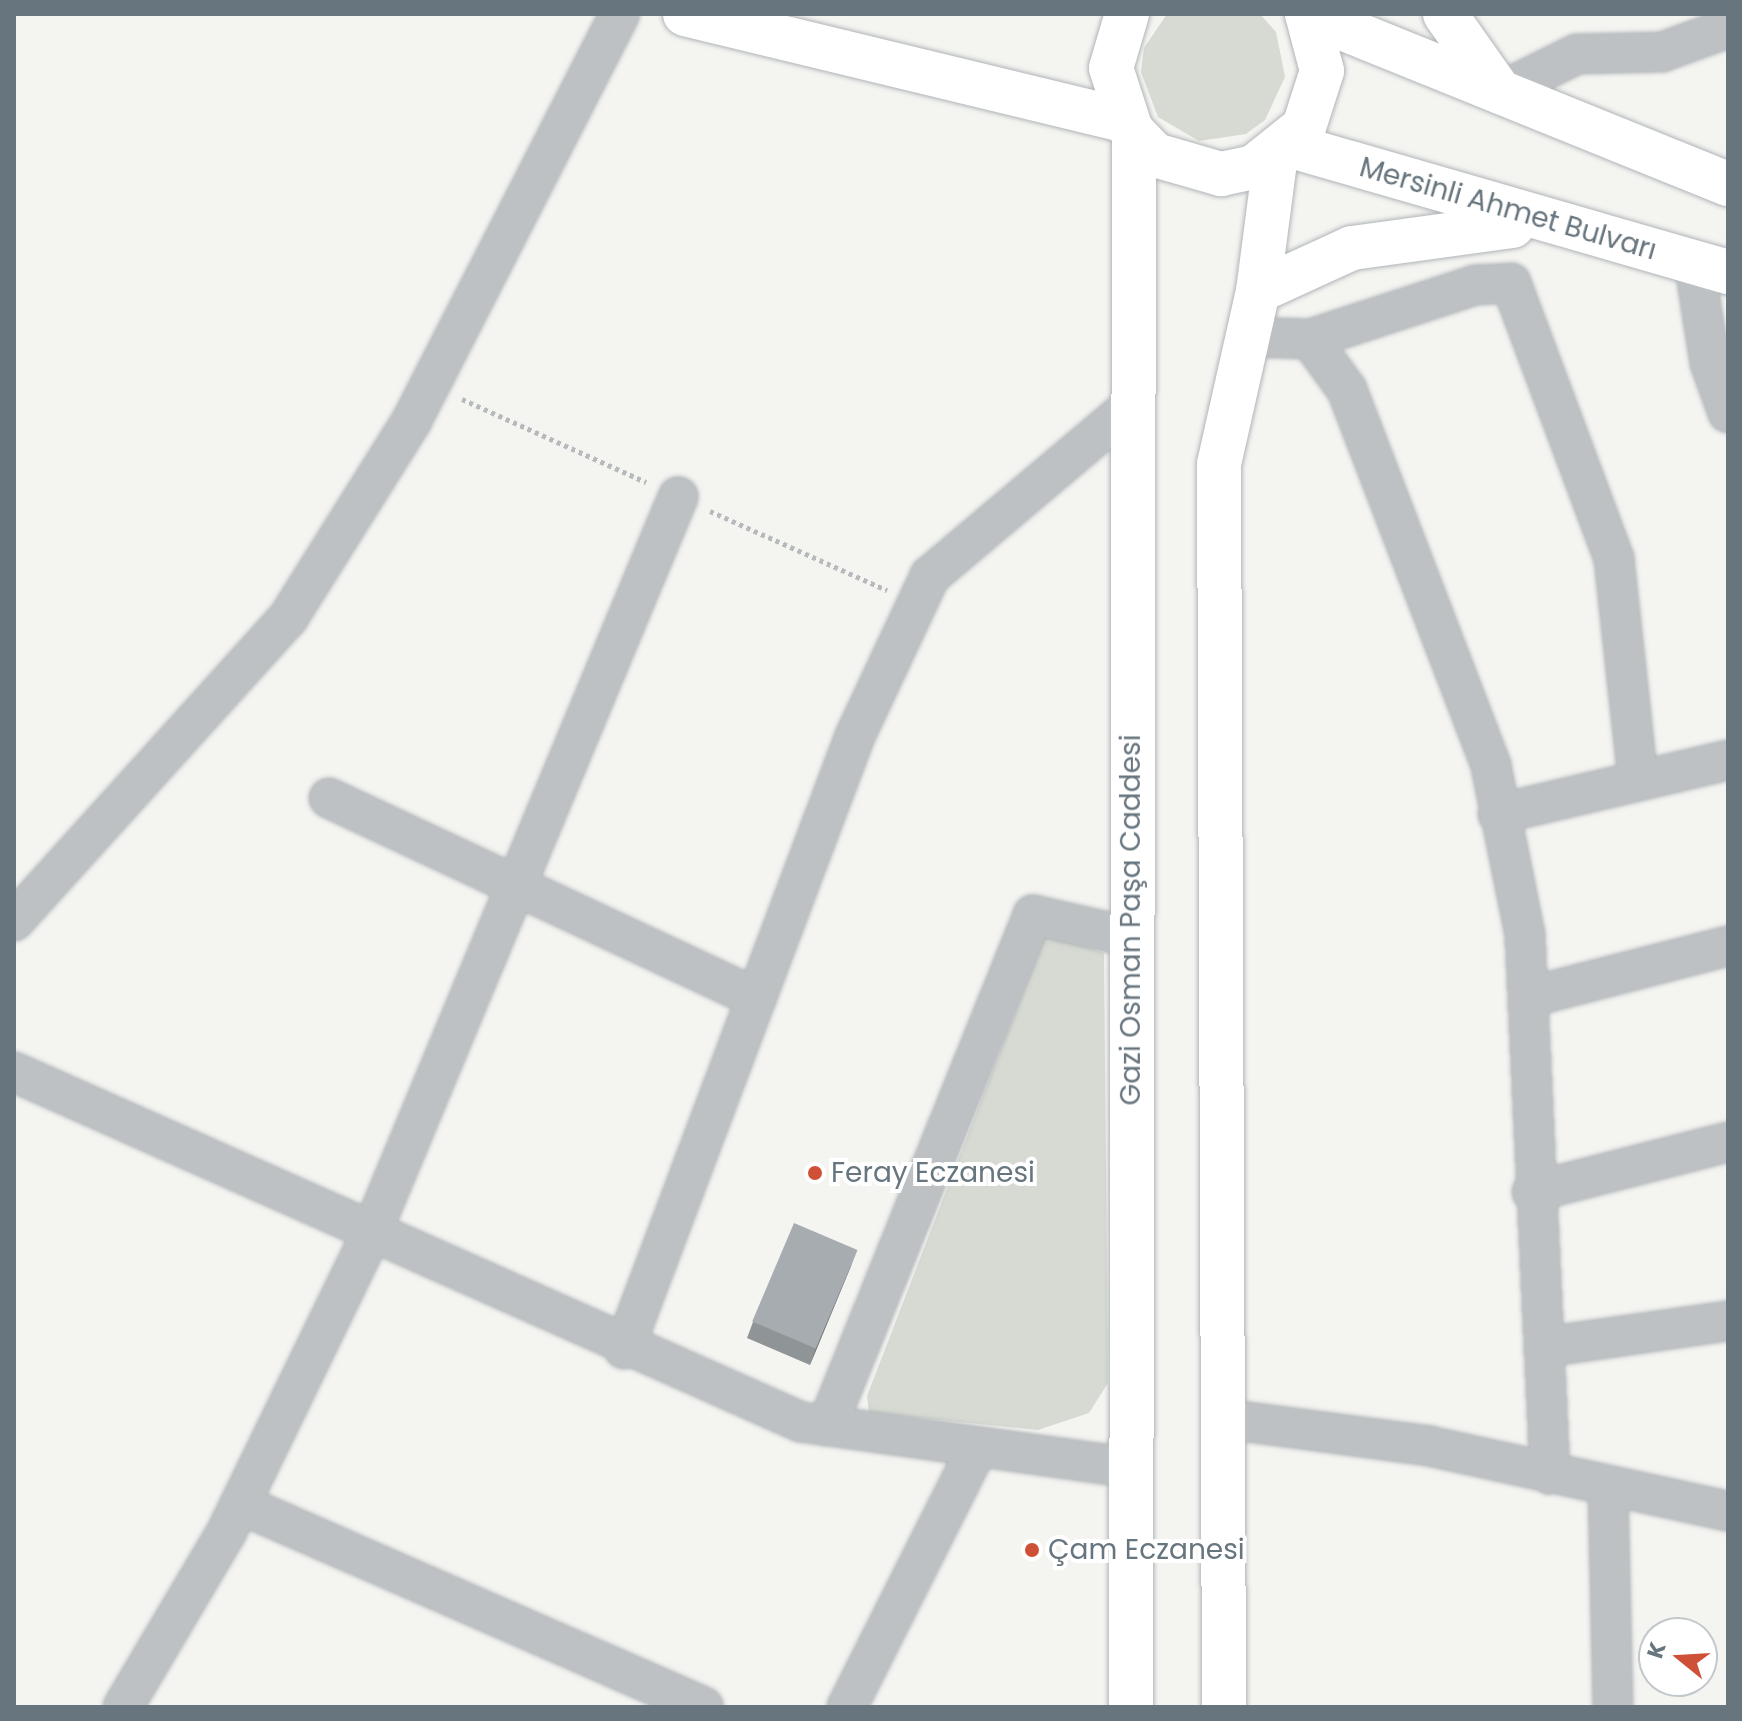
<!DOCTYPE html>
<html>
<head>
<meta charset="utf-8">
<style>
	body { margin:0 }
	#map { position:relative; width:1742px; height:1721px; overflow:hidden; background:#f4f4f1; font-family:Poppins,sans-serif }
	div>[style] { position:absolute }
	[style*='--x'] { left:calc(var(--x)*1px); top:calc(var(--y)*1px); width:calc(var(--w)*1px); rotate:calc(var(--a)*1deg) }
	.green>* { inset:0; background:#d6dad2 }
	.path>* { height:5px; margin-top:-2.5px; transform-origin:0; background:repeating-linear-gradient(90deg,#b7babc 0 4px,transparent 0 8px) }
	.roads { filter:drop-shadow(0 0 2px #b0b5b8) drop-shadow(0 0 2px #b0b5b8) }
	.street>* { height:38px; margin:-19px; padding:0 19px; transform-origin:19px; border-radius:19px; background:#bec1c4 }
	.secondary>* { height:44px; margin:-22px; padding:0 22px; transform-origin:22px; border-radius:22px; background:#fff }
	.wall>* { inset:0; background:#8f9497 }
	.shaded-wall>* { inset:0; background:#74787b }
	.building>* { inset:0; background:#a6acb0; transform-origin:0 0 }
	.dots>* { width:22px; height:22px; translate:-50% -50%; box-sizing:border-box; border:4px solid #fff; border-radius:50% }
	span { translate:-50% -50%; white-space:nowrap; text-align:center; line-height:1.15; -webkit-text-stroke:8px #fff; paint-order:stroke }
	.street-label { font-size:28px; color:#67757e }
	.poi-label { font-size:28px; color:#67757e }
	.left { translate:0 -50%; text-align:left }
	.frame { position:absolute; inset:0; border:16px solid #67757e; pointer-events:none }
	.north { position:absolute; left:1638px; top:1617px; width:80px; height:80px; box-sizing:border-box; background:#fff; border:2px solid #c2c8cb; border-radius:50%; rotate:288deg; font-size:22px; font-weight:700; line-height:32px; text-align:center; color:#67757e }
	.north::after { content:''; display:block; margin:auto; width:28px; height:36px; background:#ce5037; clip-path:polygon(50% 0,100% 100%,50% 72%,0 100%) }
</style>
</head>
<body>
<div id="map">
	<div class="green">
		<div style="clip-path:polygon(1167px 14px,1260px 14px,1276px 32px,1285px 77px,1265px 120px,1246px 134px,1199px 141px,1158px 117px,1141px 72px,1144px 48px)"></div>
		<div style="clip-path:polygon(1046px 932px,1104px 953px,1108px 1383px,1089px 1413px,1038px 1430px,869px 1413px,867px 1396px)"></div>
	</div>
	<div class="path">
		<div style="--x:462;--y:399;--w:202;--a:24.3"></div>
		<div style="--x:710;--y:511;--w:194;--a:24.1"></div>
	</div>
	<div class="roads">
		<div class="street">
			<div style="--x:1500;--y:92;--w:86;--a:-26.3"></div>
			<div style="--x:1577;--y:54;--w:85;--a:-1.3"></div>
			<div style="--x:1662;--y:52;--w:70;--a:-20"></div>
			<div style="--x:1694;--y:261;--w:103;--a:81.1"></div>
			<div style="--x:1710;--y:363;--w:53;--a:70.2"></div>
			<div style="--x:1248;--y:337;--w:62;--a:1.8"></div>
			<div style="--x:1310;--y:339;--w:63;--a:54"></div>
			<div style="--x:1347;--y:390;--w:403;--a:69"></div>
			<div style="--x:1491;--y:766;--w:172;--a:78.6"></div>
			<div style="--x:1525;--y:935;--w:540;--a:87.34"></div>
			<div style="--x:1310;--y:339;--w:174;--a:-18.1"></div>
			<div style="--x:1475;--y:285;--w:36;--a:-3"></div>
			<div style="--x:1511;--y:283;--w:295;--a:69.5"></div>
			<div style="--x:1614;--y:559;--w:223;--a:83.8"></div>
			<div style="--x:329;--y:798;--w:472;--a:25.1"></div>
			<div style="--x:1498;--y:814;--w:236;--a:-13.2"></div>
			<div style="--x:14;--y:921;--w:409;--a:-47.9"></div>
			<div style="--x:288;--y:618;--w:234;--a:-57.9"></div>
			<div style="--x:412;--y:420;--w:456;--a:-62.9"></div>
			<div style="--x:1529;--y:997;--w:205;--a:-14.4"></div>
			<div style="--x:14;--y:1072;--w:861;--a:23.98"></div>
			<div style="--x:801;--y:1422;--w:333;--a:7.9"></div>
			<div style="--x:1532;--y:1192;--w:202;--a:-14.3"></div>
			<div style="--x:1545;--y:1347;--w:185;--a:-8.1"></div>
			<div style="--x:624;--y:1349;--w:655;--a:-69.35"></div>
			<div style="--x:855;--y:736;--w:177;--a:-64.9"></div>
			<div style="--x:930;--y:576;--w:263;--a:-40.2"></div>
			<div style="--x:1225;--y:1419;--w:206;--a:7.5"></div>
			<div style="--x:1429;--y:1446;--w:306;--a:12.3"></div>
			<div style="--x:827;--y:1426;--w:551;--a:-68.04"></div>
			<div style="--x:1033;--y:915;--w:100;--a:12.7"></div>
			<div style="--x:1608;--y:1489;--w:218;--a:88.7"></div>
			<div style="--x:240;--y:1504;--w:506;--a:23.63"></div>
			<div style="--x:123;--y:1707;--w:202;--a:-59.4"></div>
			<div style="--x:226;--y:1533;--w:330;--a:-64.1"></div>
			<div style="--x:370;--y:1236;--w:801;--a:-67.37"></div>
			<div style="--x:847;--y:1707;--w:289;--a:-63.3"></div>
		</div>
		<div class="secondary">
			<div style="--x:685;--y:14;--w:454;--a:13.6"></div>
			<div style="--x:1127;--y:14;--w:56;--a:106.5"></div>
			<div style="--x:1111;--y:68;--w:65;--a:72.1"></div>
			<div style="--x:1131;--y:130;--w:35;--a:46"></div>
			<div style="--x:1155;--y:155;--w:69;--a:16.1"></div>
			<div style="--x:1221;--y:174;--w:34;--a:-12"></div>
			<div style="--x:1254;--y:167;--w:64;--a:-38.7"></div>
			<div style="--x:1304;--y:127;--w:59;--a:-72.2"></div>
			<div style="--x:1322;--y:71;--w:59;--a:-104.7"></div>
			<div style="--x:1307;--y:14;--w:454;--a:22"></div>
			<div style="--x:1445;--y:14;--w:95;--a:54.8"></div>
			<div style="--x:1288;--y:145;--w:458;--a:16.1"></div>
			<div style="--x:1258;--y:291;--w:103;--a:-24.6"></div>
			<div style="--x:1352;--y:248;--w:162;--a:-7.8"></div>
			<div style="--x:1131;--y:1707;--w:1574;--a:-89.89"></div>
			<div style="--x:1224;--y:1707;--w:1243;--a:-90.23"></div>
			<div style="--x:1219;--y:464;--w:177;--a:-77.3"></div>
			<div style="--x:1258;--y:291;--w:138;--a:-82.5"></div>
		</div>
	</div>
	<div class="wall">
		<div style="clip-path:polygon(851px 1266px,810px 1365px,747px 1338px,753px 1322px)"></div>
	</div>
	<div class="shaded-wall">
		<div style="clip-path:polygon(857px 1250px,851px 1266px,810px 1365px,816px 1348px)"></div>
	</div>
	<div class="building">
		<div style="left:794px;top:1223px;width:69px;height:107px;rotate:23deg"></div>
	</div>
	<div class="dots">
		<div style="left:815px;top:1173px;background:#ce5037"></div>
		<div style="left:1032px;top:1550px;background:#ce5037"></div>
	</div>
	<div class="street-label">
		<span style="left:1508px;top:209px;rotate:16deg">Mersinli Ahmet Bulvarı</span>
		<span style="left:1131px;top:920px;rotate:-90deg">Gazi Osman Paşa Caddesi</span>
	</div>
	<div class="poi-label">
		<span class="left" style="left:831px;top:1173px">Feray Eczanesi</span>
		<span class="left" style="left:1048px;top:1550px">Çam Eczanesi</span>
	</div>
	<div class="frame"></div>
	<div class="north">K</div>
</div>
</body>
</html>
